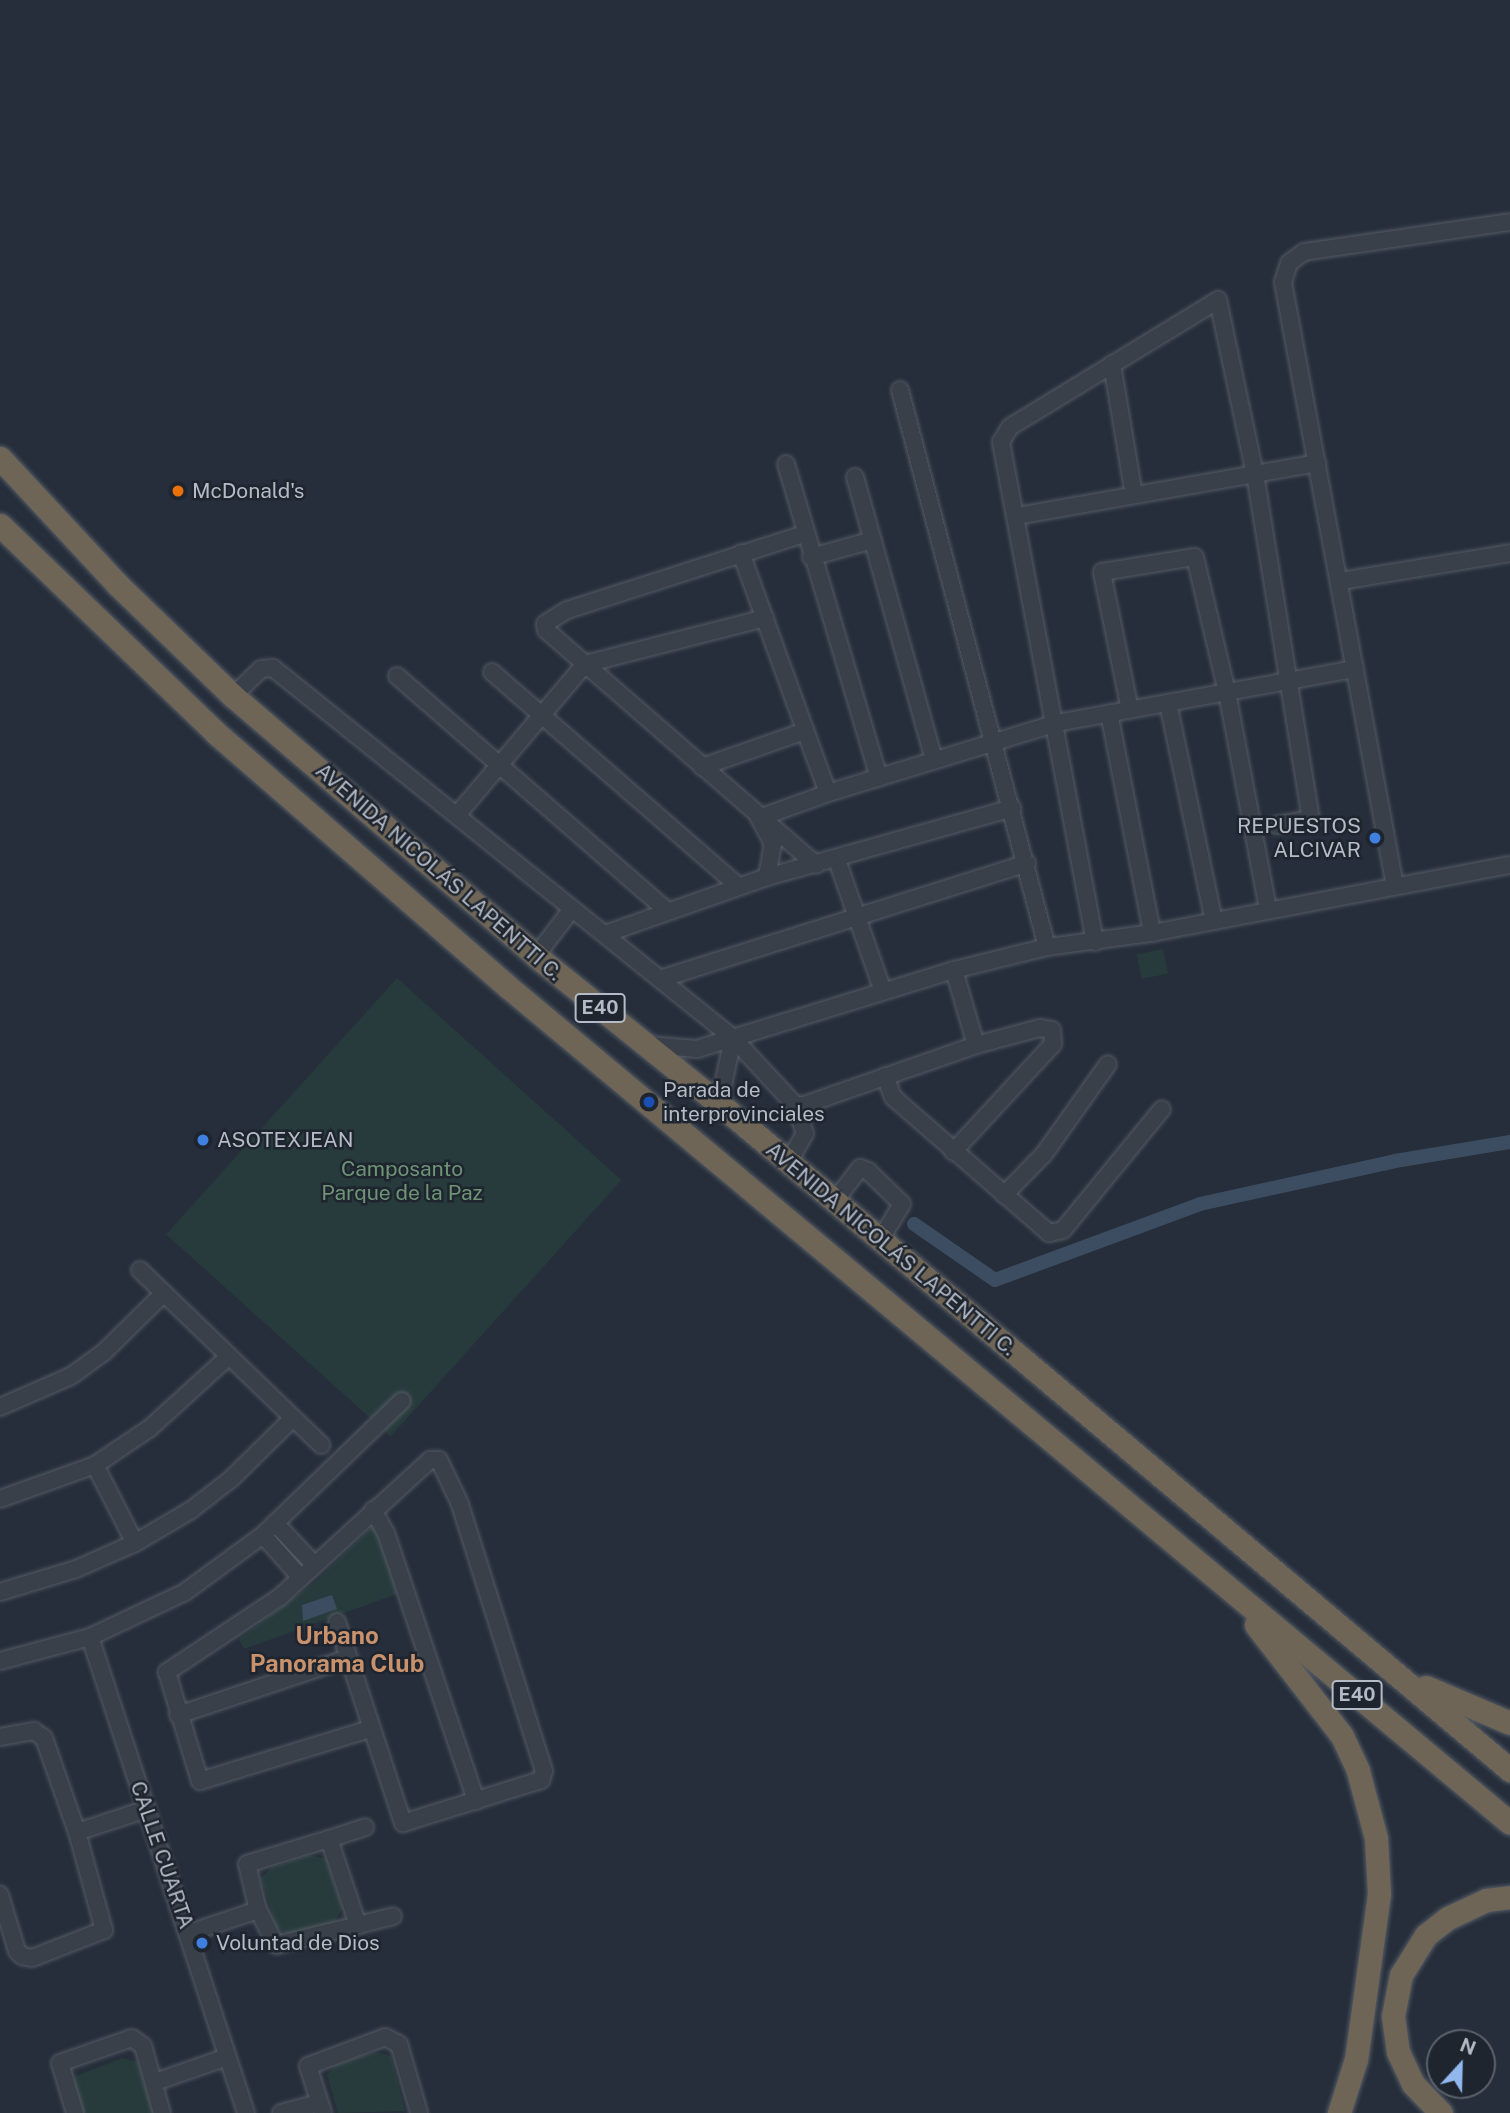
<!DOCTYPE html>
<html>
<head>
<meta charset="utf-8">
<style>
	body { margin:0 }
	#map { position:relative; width:1510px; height:2113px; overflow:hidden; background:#252e3a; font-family:"Public Sans",sans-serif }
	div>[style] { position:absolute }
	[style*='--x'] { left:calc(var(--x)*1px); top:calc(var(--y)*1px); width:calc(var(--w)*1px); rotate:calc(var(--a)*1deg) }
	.green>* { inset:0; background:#283b3c; transform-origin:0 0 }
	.water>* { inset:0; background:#3d4d61 }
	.canal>* { height:14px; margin:-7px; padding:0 7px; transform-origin:7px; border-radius:7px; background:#3d4d61 }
	.roads { filter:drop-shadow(0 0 2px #545b65) drop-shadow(0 0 2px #545b65) }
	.minor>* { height:16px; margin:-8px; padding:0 8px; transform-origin:8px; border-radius:8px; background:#39404a }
	.highway>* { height:23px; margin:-11.5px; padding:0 11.5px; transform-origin:11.5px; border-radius:11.5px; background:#6f6557 }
	.dots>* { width:19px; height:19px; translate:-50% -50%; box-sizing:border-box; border:4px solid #1e252f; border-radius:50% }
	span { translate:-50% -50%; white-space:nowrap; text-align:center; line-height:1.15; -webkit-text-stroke:5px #1e252f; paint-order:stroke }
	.shield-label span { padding:2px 5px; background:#1e252f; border:2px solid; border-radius:5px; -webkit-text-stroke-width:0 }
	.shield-label { font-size:19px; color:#b4bbc6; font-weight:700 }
	.poi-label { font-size:21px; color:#b4bbc6 }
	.left { translate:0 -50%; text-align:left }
	.right { translate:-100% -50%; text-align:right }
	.street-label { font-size:21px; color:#b4bbc6 }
	.park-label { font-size:21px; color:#6e9476 }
	.quarter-label { font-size:24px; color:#c9926c; font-weight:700 }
	.north { position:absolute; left:1426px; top:2029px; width:70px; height:70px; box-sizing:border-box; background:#1e252f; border:2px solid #5a616b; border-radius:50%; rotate:22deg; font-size:19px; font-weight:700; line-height:28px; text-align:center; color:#b4bbc6 }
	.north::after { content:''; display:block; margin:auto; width:24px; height:32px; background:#92b7ed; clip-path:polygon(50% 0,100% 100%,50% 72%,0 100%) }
</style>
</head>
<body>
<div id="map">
	<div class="green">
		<div style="left:1163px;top:949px;width:25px;height:27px;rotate:78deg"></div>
		<div style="left:397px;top:978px;width:302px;height:345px;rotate:42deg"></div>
		<div style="clip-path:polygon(372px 1527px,379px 1533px,397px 1594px,244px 1649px,239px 1639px,315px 1582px)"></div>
		<div style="clip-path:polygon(310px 1855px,326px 1859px,342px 1908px,334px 1923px,289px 1935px,276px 1926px,261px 1878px,271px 1868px)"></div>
		<div style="clip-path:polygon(375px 2052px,391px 2056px,405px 2111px,338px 2113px,327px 2075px,336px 2065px)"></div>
		<div style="clip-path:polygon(122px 2058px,138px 2062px,153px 2113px,83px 2113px,73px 2081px,76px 2076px)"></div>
	</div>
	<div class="water">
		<div style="clip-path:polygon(332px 1595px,337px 1609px,303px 1621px,302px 1605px)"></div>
	</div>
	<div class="canal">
		<div style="--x:914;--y:1224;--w:98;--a:34.7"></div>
		<div style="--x:995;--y:1280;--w:219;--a:-20.3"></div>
		<div style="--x:1200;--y:1204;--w:200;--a:-12.4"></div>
		<div style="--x:1395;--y:1161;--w:117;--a:-9.4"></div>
	</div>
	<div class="roads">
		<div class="minor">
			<div style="--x:1112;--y:364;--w:133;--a:80.5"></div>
			<div style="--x:900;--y:390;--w:576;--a:75.22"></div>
			<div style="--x:786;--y:464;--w:327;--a:73.5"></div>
			<div style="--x:855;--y:477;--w:294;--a:74.4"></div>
			<div style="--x:1017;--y:516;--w:305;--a:-10"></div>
			<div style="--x:804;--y:534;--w:249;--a:162.2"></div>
			<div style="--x:567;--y:610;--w:26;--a:148"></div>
			<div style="--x:545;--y:624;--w:6;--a:81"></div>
			<div style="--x:546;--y:630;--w:358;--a:41"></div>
			<div style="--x:741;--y:553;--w:255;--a:70.1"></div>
			<div style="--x:811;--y:557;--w:64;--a:-15.3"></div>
			<div style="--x:1341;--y:581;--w:171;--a:-9.4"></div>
			<div style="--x:492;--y:672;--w:327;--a:41"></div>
			<div style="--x:397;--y:676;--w:358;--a:41"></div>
			<div style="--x:233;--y:696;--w:39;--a:-44"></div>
			<div style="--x:261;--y:669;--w:12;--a:-5"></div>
			<div style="--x:273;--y:668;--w:590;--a:38.81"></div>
			<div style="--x:733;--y:1038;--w:91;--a:47.2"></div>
			<div style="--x:795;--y:1105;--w:9;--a:0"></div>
			<div style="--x:804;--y:1105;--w:182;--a:-19.2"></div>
			<div style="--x:976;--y:1045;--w:66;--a:-14.9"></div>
			<div style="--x:1040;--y:1028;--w:12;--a:9"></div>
			<div style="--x:1052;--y:1030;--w:14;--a:86"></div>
			<div style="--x:1053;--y:1044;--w:147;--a:132.8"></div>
			<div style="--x:1168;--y:703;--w:223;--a:78.1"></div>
			<div style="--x:1130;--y:710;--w:141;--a:-101.5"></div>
			<div style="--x:1102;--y:572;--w:94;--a:-9.2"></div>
			<div style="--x:1195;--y:557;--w:139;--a:76.7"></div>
			<div style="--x:1227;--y:692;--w:222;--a:79.3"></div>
			<div style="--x:1109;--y:713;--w:224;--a:78.9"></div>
			<div style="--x:702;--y:767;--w:109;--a:-19.3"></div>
			<div style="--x:457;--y:815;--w:198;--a:-49.7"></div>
			<div style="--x:585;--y:664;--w:186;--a:-14.3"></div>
			<div style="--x:837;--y:860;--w:139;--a:70.7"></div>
			<div style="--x:767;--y:877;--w:34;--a:-80"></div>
			<div style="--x:773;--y:844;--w:30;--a:-118"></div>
			<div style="--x:759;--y:818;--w:73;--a:-19.9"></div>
			<div style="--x:828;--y:793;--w:239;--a:-17"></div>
			<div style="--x:1057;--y:723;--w:303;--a:-10.3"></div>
			<div style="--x:1395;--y:886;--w:614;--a:-100.51"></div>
			<div style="--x:1283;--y:282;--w:20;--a:-72"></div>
			<div style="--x:1289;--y:263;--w:19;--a:-36"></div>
			<div style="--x:1304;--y:252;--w:208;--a:-8.3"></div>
			<div style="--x:605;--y:934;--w:172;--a:-19.4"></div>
			<div style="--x:767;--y:877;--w:255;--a:-15.7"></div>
			<div style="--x:1095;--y:942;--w:509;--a:-100.65"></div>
			<div style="--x:1001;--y:442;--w:17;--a:-59"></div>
			<div style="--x:1010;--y:427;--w:244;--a:-31.4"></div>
			<div style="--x:1218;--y:300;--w:178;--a:78"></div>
			<div style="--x:1255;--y:474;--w:350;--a:80.8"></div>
			<div style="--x:1311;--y:819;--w:35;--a:170"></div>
			<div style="--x:536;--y:956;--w:58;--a:-52.7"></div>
			<div style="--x:954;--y:970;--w:78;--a:73.7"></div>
			<div style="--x:660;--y:979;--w:385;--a:-17.5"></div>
			<div style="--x:650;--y:1045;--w:47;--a:4.9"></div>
			<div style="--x:697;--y:1049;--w:269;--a:-17.1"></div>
			<div style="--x:954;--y:970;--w:96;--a:-13.9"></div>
			<div style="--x:1047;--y:947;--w:106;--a:-7.6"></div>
			<div style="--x:1152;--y:933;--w:364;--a:-10.8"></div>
			<div style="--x:885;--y:1076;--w:22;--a:69"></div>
			<div style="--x:893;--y:1097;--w:13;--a:42"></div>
			<div style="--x:903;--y:1106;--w:194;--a:41"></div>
			<div style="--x:1049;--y:1233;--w:14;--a:-12"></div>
			<div style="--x:1063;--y:1230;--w:156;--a:-50.7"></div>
			<div style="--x:727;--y:1110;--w:16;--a:-112"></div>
			<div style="--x:721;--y:1095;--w:58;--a:-78.1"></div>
			<div style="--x:788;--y:1163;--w:34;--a:-60"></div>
			<div style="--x:805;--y:1133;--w:30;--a:-110"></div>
			<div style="--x:1004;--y:1195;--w:57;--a:-45.7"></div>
			<div style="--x:1044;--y:1154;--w:110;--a:-54.6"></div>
			<div style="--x:834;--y:1202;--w:43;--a:-52.6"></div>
			<div style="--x:860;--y:1168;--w:9;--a:21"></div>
			<div style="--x:868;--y:1171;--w:47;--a:44.1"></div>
			<div style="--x:902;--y:1204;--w:42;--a:121.4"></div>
			<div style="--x:140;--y:1270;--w:252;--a:44"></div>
			<div style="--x:0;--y:1407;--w:77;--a:-23.6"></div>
			<div style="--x:71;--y:1376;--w:41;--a:-36"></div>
			<div style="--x:104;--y:1352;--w:83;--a:-44.5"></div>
			<div style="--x:95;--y:1465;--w:88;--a:62.9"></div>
			<div style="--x:0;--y:1499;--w:101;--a:-19.7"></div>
			<div style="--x:95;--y:1465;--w:66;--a:-33.9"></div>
			<div style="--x:150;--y:1428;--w:105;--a:-42.3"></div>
			<div style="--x:373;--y:1510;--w:26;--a:61"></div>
			<div style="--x:386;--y:1533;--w:283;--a:71.4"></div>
			<div style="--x:275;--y:1523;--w:55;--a:46.5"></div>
			<div style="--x:263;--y:1535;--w:56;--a:48.6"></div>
			<div style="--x:0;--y:1592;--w:79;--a:-16.8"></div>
			<div style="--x:76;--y:1569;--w:64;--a:-23.8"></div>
			<div style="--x:135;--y:1543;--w:65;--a:-30.5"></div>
			<div style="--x:191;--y:1510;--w:51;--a:-37.8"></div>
			<div style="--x:231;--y:1479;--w:86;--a:-44.5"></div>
			<div style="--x:337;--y:1622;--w:212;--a:71.8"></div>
			<div style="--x:403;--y:1823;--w:145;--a:-17.3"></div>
			<div style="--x:541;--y:1780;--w:9;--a:-72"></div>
			<div style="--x:544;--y:1771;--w:280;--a:-107.5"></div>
			<div style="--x:460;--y:1504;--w:49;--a:-115.5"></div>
			<div style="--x:439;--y:1460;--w:9;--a:180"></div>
			<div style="--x:430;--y:1460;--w:203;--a:137.6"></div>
			<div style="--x:280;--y:1597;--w:136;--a:146.4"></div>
			<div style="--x:167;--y:1672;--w:114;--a:73.2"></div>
			<div style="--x:200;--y:1781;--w:178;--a:-17"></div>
			<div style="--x:90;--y:1637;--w:501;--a:71.85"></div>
			<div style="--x:0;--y:1661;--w:93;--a:-14.9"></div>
			<div style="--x:90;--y:1637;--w:105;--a:-25.3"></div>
			<div style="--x:185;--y:1592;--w:97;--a:-36.2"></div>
			<div style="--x:263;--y:1535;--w:193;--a:-44"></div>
			<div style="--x:178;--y:1715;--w:179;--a:-18.5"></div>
			<div style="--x:0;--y:1737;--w:35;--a:-10"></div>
			<div style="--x:34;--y:1731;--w:12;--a:35"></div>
			<div style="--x:44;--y:1738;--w:100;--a:70.7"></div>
			<div style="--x:77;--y:1832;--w:102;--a:74.6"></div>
			<div style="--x:104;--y:1930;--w:77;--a:158.7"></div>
			<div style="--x:32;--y:1958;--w:10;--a:-169"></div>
			<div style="--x:22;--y:1956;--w:7;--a:-135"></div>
			<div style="--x:17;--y:1951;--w:59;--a:-106.9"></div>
			<div style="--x:77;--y:1832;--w:74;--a:-18.2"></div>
			<div style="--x:329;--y:1839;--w:91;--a:71.4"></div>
			<div style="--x:358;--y:1925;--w:84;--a:166.3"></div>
			<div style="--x:276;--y:1945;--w:39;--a:-117"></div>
			<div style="--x:258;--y:1910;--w:47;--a:-103.4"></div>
			<div style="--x:247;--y:1864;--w:86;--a:-17"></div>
			<div style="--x:329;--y:1839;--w:38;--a:-18"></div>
			<div style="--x:358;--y:1925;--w:36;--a:-14"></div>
			<div style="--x:189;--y:1933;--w:73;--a:-18.4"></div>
			<div style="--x:155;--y:2082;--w:76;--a:-19.1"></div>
			<div style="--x:75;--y:2113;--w:52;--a:-106.7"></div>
			<div style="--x:60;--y:2063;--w:76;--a:-19.1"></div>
			<div style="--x:132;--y:2038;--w:14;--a:36"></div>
			<div style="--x:143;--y:2046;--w:70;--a:74.2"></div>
			<div style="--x:281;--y:2113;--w:39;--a:-15"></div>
			<div style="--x:323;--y:2113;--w:49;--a:-107.7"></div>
			<div style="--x:308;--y:2066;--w:82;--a:-20.6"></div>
			<div style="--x:385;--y:2037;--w:16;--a:27"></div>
			<div style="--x:399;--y:2044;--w:72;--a:73.8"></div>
		</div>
		<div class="highway">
			<div style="--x:0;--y:458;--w:173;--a:47.1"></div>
			<div style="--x:118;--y:585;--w:160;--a:44"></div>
			<div style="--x:233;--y:696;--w:399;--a:40.6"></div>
			<div style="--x:536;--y:956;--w:247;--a:38.9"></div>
			<div style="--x:728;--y:1111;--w:1023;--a:40.12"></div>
			<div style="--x:0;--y:525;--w:300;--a:43.9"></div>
			<div style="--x:216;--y:733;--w:386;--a:41"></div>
			<div style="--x:507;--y:986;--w:1306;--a:39.84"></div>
			<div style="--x:1256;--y:1625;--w:140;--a:52.2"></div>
			<div style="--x:1342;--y:1736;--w:38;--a:65"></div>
			<div style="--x:1358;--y:1771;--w:69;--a:75"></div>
			<div style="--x:1376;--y:1838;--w:56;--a:86.9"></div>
			<div style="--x:1379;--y:1894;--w:167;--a:97.9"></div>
			<div style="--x:1356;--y:2059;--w:57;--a:107.5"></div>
			<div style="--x:1426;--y:1687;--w:91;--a:23.2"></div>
			<div style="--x:1441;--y:2113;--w:40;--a:-134"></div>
			<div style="--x:1413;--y:2084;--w:35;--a:-115"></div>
			<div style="--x:1398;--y:2052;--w:36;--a:-98"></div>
			<div style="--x:1393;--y:2016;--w:42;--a:-79"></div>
			<div style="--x:1401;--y:1975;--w:47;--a:-58"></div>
			<div style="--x:1426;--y:1935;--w:28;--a:-38"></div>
			<div style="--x:1448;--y:1918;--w:42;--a:-25.3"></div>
			<div style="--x:1486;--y:1900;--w:24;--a:-7"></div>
		</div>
	</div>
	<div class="dots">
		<div style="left:178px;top:491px;background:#e8710a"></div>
		<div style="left:1375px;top:838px;background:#3f7fe0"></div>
		<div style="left:649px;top:1102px;background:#1a4fb4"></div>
		<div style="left:203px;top:1140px;background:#3f7fe0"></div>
		<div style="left:202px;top:1943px;background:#3f7fe0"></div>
	</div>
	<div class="shield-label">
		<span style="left:600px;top:1008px">E40</span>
		<span style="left:1357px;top:1695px">E40</span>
	</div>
	<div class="poi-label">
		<span class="left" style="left:192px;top:491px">McDonald's</span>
		<span class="right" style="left:1361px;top:838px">REPUESTOS<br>ALCIVAR</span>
		<span class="left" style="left:663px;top:1102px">Parada de<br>interprovinciales</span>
		<span class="left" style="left:217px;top:1140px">ASOTEXJEAN</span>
		<span class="left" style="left:216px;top:1943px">Voluntad de Dios</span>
	</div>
	<div class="street-label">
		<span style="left:439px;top:872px;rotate:41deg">AVENIDA NICOLÁS LAPENTTI C.</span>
		<span style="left:891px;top:1249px;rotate:40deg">AVENIDA NICOLÁS LAPENTTI C.</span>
		<span style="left:162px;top:1855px;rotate:71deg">CALLE CUARTA</span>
	</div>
	<div class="park-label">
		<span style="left:402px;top:1181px">Camposanto<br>Parque de la Paz</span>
	</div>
	<div class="quarter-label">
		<span style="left:337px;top:1650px">Urbano<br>Panorama Club</span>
	</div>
	<div class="north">N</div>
</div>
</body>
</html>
